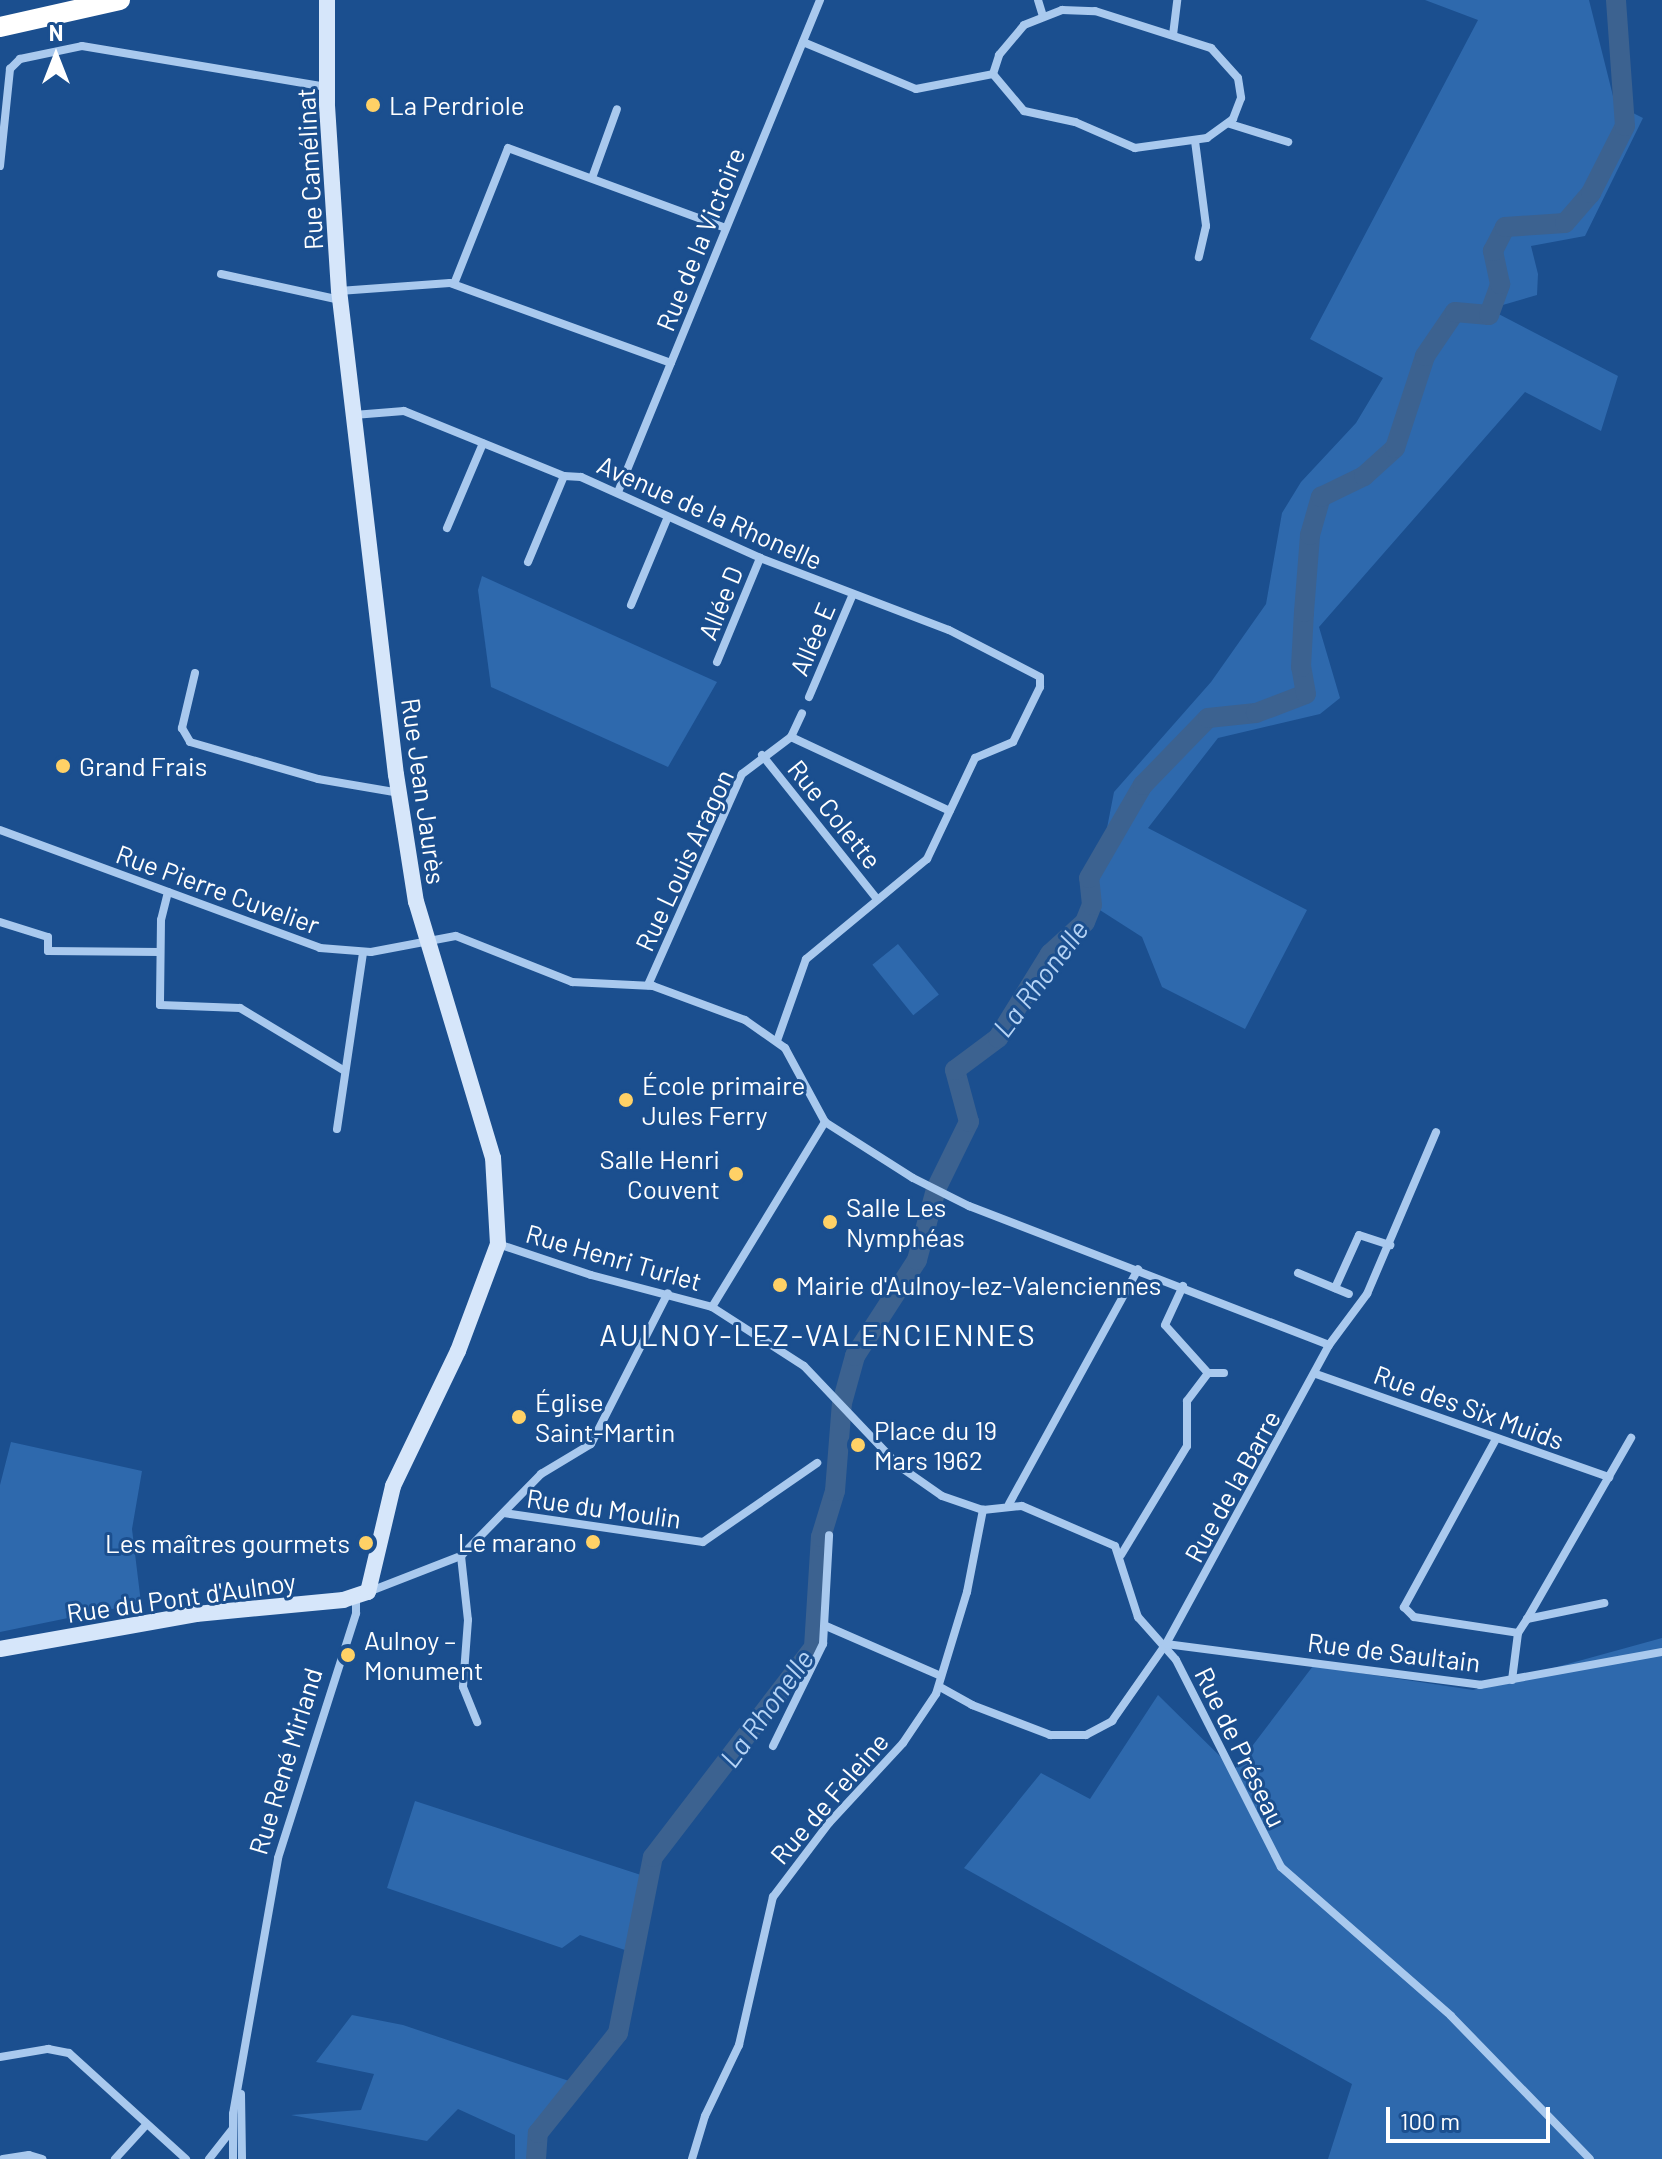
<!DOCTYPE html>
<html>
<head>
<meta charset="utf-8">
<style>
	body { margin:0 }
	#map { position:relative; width:1662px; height:2159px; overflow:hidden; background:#1b4f8f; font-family:Barlow,sans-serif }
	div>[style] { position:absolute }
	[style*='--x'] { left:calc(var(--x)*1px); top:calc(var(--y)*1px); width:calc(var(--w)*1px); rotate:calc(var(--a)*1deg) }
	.green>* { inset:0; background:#2e69ad; transform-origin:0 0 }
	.river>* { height:20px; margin:-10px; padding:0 10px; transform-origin:10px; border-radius:10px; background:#3c6290 }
	.street>* { height:8px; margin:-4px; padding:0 4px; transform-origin:4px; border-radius:4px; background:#a9c9ee }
	.secondary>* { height:16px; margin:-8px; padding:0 8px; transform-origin:8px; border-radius:8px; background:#d6e6fa }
	.highway>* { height:20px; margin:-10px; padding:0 10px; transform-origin:10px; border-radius:10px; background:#fff }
	.dots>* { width:22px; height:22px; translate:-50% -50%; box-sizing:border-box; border:4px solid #1b4f8f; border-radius:50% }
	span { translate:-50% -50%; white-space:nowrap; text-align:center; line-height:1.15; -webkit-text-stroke:6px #1b4f8f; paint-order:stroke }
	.poi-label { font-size:26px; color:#fff }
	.left { translate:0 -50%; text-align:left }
	.right { translate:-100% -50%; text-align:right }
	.street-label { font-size:26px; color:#fff }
	.water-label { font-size:28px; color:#b5d3f5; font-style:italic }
	.quarter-label { font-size:30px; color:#fff; letter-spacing:2px }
	.north { position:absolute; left:16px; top:16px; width:80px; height:80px; -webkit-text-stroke:6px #1b4f8f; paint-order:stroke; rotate:0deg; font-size:22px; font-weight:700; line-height:32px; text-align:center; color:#fff }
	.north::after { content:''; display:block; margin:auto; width:28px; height:36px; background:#fff; clip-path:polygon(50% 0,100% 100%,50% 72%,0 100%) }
	.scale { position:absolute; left:1386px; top:2107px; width:164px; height:36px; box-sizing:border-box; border:4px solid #fff; border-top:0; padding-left:10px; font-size:24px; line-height:28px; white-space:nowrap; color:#fff; -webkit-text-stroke:6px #1b4f8f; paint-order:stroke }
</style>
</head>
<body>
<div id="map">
	<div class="green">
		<div style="clip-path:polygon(1425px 0,1589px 0,1615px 104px,1643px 118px,1585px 236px,1531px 246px,1538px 274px,1537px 295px,1489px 309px,1618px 376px,1601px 431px,1525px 392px,1319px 627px,1340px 698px,1320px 714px,1218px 738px,1148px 828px,1307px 910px,1245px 1029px,1162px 987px,1142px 937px,1092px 905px,1114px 792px,1211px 682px,1266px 604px,1282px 513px,1301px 482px,1356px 423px,1383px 378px,1310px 339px,1478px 20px)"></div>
		<div style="clip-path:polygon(482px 576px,717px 682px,668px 767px,491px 687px,478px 590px)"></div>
		<div style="left:898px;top:944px;width:65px;height:33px;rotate:51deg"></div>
		<div style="clip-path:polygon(11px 1442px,142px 1471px,132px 1529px,141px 1603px,0 1632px,0 1485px)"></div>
		<div style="clip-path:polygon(1662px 1638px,1662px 2159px,1328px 2159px,1352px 2084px,964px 1868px,1041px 1773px,1090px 1799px,1158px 1695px,1234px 1770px,1313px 1666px,1473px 1690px)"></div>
		<div style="clip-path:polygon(415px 1801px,641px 1875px,625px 1950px,580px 1935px,562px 1948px,387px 1888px)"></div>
		<div style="clip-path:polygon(352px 2015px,403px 2025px,584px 2086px,543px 2141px,542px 2159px,515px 2159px,515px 2135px,458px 2109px,427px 2141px,291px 2115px,361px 2110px,374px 2074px,316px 2062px)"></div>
	</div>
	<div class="river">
		<div style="--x:536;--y:2159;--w:26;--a:-86"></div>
		<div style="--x:538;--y:2133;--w:128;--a:-51.3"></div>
		<div style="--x:618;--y:2033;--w:179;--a:-78.8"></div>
		<div style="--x:653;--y:1857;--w:265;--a:-52.5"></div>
		<div style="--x:814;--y:1647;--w:110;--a:-86.4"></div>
		<div style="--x:821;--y:1537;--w:48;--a:-73.1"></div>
		<div style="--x:835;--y:1491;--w:88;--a:-85.5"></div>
		<div style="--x:842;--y:1403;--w:49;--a:-74.5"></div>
		<div style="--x:855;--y:1356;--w:114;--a:-57.1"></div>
		<div style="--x:917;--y:1260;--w:73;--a:-75"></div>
		<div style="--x:936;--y:1189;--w:75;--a:-63.8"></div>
		<div style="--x:969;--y:1122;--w:54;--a:-105.1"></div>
		<div style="--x:955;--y:1070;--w:54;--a:-36.7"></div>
		<div style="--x:998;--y:1038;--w:99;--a:-58.2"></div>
		<div style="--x:1050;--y:954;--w:47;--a:-42.4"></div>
		<div style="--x:1085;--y:922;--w:18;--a:-68"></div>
		<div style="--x:1092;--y:905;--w:27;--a:-96"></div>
		<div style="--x:1089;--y:878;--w:108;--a:-59.9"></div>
		<div style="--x:1143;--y:785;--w:93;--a:-45.9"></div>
		<div style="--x:1208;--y:718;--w:48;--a:-5.9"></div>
		<div style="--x:1256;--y:713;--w:53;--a:-20.8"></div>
		<div style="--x:1306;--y:694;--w:27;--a:-100"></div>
		<div style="--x:1301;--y:667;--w:55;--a:-86.9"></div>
		<div style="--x:1304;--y:612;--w:77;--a:-85.5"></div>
		<div style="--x:1310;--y:535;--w:40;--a:-74"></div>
		<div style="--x:1321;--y:497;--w:48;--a:-26"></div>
		<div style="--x:1364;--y:476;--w:42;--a:-42.1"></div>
		<div style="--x:1395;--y:448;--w:97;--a:-71.9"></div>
		<div style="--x:1425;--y:356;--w:53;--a:-55.7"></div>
		<div style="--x:1455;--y:312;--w:34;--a:5"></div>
		<div style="--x:1489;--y:315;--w:33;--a:-70"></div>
		<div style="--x:1500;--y:284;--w:34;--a:-102"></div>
		<div style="--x:1493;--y:251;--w:27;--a:-63"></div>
		<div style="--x:1505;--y:227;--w:60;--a:-3.8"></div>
		<div style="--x:1565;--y:223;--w:40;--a:-49"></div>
		<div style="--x:1591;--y:193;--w:75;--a:-63.1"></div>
		<div style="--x:1625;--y:126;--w:126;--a:-94.1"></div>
	</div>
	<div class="street">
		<div style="--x:1038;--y:0;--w:17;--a:73"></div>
		<div style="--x:1062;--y:10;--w:33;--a:2"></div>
		<div style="--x:1095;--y:11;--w:122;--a:17.7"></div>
		<div style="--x:1211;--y:48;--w:40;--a:48"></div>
		<div style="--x:1238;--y:78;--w:20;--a:81"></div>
		<div style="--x:1241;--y:98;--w:22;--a:111"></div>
		<div style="--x:1233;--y:119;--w:32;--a:144"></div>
		<div style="--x:1207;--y:138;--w:73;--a:172.1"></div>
		<div style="--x:1135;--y:148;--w:65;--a:-156.6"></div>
		<div style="--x:1075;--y:122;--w:52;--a:-167.8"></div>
		<div style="--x:1024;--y:111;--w:48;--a:-130"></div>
		<div style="--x:993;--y:74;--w:20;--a:-72"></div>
		<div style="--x:999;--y:55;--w:39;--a:-50"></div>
		<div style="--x:1024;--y:25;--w:41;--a:-21.5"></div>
		<div style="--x:1173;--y:35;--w:35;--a:-83"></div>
		<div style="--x:803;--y:42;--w:122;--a:22.6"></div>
		<div style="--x:916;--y:89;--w:78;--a:-11"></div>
		<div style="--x:1230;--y:124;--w:61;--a:17.2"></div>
		<div style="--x:1195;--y:141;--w:86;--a:82.6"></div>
		<div style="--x:1206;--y:226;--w:32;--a:103"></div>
		<div style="--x:0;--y:166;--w:98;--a:-84.1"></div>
		<div style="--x:10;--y:69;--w:14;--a:-45"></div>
		<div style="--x:20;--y:59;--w:63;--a:-11.8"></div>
		<div style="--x:82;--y:46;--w:248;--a:9.5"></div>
		<div style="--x:592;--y:178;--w:73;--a:-70.1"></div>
		<div style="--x:221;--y:274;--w:122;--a:12.3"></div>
		<div style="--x:454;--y:284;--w:146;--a:-68.3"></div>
		<div style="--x:508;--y:148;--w:232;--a:20.2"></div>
		<div style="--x:339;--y:291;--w:111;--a:-4.1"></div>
		<div style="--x:450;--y:283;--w:235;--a:19.9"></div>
		<div style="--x:354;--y:415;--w:50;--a:-4.6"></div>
		<div style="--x:404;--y:411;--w:173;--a:22.1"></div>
		<div style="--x:564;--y:476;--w:17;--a:3"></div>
		<div style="--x:581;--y:477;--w:196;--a:24.3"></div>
		<div style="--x:760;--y:558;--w:202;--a:20.9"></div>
		<div style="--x:949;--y:630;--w:102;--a:27.3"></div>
		<div style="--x:1040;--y:677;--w:10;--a:90"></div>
		<div style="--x:1040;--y:687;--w:61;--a:116.1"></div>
		<div style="--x:1013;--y:742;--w:41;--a:157.2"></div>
		<div style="--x:975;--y:758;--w:112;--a:115.4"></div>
		<div style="--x:927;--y:859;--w:157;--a:140.4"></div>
		<div style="--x:806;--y:959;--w:87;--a:109.5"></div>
		<div style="--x:618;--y:492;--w:532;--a:-67.68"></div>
		<div style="--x:447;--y:528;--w:92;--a:-67"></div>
		<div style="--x:528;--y:562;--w:93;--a:-67.3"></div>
		<div style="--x:631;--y:605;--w:93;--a:-67.3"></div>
		<div style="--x:717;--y:662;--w:113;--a:-67.5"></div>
		<div style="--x:195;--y:673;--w:57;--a:103.3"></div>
		<div style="--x:182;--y:728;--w:16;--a:60"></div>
		<div style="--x:190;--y:742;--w:133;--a:16.1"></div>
		<div style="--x:318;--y:779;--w:83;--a:9.7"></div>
		<div style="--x:809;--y:697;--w:110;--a:-66.9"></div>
		<div style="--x:791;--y:737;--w:175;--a:25"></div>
		<div style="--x:762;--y:755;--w:184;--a:51.4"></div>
		<div style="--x:0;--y:830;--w:341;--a:20.2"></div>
		<div style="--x:320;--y:948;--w:51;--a:4.5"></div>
		<div style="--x:371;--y:952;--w:86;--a:-10.7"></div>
		<div style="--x:456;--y:936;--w:125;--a:21.6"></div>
		<div style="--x:572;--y:982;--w:81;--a:2.8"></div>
		<div style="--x:653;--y:986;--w:98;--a:20.3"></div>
		<div style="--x:745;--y:1020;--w:49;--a:35"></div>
		<div style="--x:785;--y:1048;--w:84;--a:61.6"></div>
		<div style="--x:825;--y:1122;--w:104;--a:32.5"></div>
		<div style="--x:913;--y:1178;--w:63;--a:26.6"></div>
		<div style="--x:969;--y:1206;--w:386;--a:21.1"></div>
		<div style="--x:168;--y:892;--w:29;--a:104"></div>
		<div style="--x:161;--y:920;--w:85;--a:90.7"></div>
		<div style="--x:160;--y:1005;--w:80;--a:2.1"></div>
		<div style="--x:240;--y:1008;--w:122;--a:31"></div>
		<div style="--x:0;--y:922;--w:50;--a:17.4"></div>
		<div style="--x:48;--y:937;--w:14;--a:90"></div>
		<div style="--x:48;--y:951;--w:112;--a:0.5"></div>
		<div style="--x:648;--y:985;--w:231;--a:-66"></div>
		<div style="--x:742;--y:774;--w:61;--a:-37.1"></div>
		<div style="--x:791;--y:737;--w:26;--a:-65"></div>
		<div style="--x:337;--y:1129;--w:178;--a:-81.6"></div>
		<div style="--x:498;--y:1244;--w:98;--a:18.4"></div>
		<div style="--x:591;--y:1275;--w:125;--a:14.8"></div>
		<div style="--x:712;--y:1307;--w:109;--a:32.7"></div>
		<div style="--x:804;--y:1366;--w:138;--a:46.5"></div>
		<div style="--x:899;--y:1466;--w:52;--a:34.9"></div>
		<div style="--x:942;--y:1496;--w:43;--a:18.9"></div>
		<div style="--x:983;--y:1510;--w:39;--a:-6"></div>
		<div style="--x:1022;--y:1506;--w:101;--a:23.3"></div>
		<div style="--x:1115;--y:1546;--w:75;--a:72.1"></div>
		<div style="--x:1138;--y:1617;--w:57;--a:48.5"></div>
		<div style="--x:1176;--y:1660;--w:232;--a:63.1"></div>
		<div style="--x:1281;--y:1867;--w:226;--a:41.2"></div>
		<div style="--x:1451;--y:2016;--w:199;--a:45.8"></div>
		<div style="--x:1298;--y:1273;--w:55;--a:22.4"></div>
		<div style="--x:1335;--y:1288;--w:58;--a:-65.6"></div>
		<div style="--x:1359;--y:1235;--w:33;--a:18"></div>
		<div style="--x:712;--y:1307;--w:217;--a:-58.6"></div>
		<div style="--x:1208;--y:1373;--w:16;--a:0"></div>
		<div style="--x:1316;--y:1374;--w:311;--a:19.4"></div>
		<div style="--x:1496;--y:1439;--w:192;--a:118.7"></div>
		<div style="--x:1404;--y:1607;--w:14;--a:45"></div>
		<div style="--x:1414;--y:1617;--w:105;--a:8.7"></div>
		<div style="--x:1009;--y:1504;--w:268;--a:-61.2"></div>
		<div style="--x:504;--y:1513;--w:201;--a:8.3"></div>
		<div style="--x:703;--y:1542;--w:139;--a:-34.7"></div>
		<div style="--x:1121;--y:1555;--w:127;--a:-58.8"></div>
		<div style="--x:1187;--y:1446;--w:45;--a:-90"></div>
		<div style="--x:1187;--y:1401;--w:35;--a:-53"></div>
		<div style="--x:1208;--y:1373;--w:64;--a:-131.9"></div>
		<div style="--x:1165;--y:1325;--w:43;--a:-65.2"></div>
		<div style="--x:461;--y:1556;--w:64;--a:83.8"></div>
		<div style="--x:468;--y:1620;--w:67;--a:94.3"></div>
		<div style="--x:463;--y:1687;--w:38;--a:68"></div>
		<div style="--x:368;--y:1592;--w:100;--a:-21.2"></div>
		<div style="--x:461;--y:1556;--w:115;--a:-45.7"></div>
		<div style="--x:541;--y:1474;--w:58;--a:-31"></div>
		<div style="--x:591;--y:1444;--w:169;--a:-63"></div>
		<div style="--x:1527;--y:1619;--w:209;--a:-60.1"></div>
		<div style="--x:826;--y:1626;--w:125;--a:23.5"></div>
		<div style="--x:1166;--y:1644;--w:317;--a:7.4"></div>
		<div style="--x:1480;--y:1685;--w:185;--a:-10.3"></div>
		<div style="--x:1512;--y:1680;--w:47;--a:-82.7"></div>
		<div style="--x:1518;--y:1633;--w:17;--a:-57"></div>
		<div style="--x:1527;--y:1619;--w:79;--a:-11.7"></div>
		<div style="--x:940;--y:1687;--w:37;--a:29"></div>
		<div style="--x:972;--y:1705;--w:84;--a:21"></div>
		<div style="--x:1050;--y:1735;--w:36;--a:0"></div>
		<div style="--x:1086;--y:1735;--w:30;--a:-28"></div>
		<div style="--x:1112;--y:1721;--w:94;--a:-55"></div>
		<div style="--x:1166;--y:1644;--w:341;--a:-61.4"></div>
		<div style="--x:1329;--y:1345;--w:64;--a:-53.3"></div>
		<div style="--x:1367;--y:1294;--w:176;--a:-66.9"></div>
		<div style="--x:773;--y:1746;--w:114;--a:-63.9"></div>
		<div style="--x:823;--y:1644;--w:109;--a:-86.8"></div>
		<div style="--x:0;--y:2057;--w:49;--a:-9.5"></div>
		<div style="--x:48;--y:2049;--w:21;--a:11"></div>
		<div style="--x:69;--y:2053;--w:158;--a:42.2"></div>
		<div style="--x:241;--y:2094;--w:65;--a:89.1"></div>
		<div style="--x:3;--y:2159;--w:26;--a:-9"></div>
		<div style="--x:29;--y:2155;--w:14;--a:17"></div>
		<div style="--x:115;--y:2159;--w:47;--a:-47.6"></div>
		<div style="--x:209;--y:2159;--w:37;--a:-52"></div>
		<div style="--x:233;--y:2159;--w:45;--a:-90"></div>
		<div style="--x:233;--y:2114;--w:260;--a:-80"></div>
		<div style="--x:278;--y:1858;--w:257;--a:-72.3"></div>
		<div style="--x:356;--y:1613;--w:16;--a:-90"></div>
		<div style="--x:692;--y:2159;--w:45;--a:-73.2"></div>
		<div style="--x:705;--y:2116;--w:79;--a:-64.4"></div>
		<div style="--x:739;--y:2045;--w:152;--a:-77.1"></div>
		<div style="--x:773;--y:1897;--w:93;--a:-52.9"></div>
		<div style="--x:829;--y:1823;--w:109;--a:-47.2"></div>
		<div style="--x:903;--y:1743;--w:59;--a:-56"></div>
		<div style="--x:936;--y:1694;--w:107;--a:-73.1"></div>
		<div style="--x:967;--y:1592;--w:84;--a:-79"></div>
	</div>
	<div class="secondary">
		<div style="--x:0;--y:1649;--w:199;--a:-10.1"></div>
		<div style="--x:196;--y:1614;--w:148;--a:-5.4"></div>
		<div style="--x:343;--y:1600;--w:26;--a:-18"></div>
		<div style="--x:368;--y:1592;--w:109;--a:-76.7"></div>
		<div style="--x:393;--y:1486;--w:150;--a:-64.3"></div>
		<div style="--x:458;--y:1351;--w:114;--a:-69.5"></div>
		<div style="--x:498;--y:1244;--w:86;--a:-93.3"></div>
		<div style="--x:493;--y:1158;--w:267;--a:-106.7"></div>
		<div style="--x:416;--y:902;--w:129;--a:-98.9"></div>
		<div style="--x:396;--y:775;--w:487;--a:-96.7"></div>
		<div style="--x:339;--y:291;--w:188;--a:-93.7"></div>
		<div style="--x:327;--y:103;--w:103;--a:-90"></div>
	</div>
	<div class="highway">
		<div style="--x:0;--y:27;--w:123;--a:-12.7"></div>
	</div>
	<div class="dots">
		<div style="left:373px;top:105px;background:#ffd166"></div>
		<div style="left:63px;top:766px;background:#ffd166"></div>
		<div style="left:626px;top:1100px;background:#ffd166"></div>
		<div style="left:736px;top:1174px;background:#ffd166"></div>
		<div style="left:830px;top:1222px;background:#ffd166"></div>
		<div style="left:780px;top:1285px;background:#ffd166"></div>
		<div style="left:519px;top:1417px;background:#ffd166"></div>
		<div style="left:858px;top:1445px;background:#ffd166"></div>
		<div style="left:593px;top:1542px;background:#ffd166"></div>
		<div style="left:366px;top:1543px;background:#ffd166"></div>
		<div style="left:348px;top:1655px;background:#ffd166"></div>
	</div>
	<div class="poi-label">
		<span class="left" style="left:389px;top:105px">La Perdriole</span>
		<span class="left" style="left:79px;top:766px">Grand Frais</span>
		<span class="left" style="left:642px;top:1100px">École primaire<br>Jules Ferry</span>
		<span class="right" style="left:720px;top:1174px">Salle Henri<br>Couvent</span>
		<span class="left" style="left:846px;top:1222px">Salle Les<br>Nymphéas</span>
		<span class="left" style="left:796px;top:1285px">Mairie d'Aulnoy-lez-Valenciennes</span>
		<span class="left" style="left:535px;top:1417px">Église<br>Saint-Martin</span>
		<span class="left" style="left:874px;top:1445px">Place du 19<br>Mars 1962</span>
		<span class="right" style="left:577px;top:1542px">Le marano</span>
		<span class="right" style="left:350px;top:1543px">Les maîtres gourmets</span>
		<span class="left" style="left:364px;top:1655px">Aulnoy –<br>Monument</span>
	</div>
	<div class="street-label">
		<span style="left:309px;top:169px;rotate:-93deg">Rue Camélinat</span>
		<span style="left:700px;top:239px;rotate:-68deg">Rue de la Victoire</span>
		<span style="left:710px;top:512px;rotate:24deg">Avenue de la Rhonelle</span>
		<span style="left:720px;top:603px;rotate:-68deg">Allée D</span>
		<span style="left:812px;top:639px;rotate:-67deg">Allée E</span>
		<span style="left:424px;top:791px;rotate:82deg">Rue Jean Jaurès</span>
		<span style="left:835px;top:814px;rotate:51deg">Rue Colette</span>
		<span style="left:684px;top:860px;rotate:-65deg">Rue Louis Aragon</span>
		<span style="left:218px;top:889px;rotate:20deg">Rue Pierre Cuvelier</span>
		<span style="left:614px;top:1257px;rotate:16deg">Rue Henri Turlet</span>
		<span style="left:1469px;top:1407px;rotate:20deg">Rue des Six Muids</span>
		<span style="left:1232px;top:1486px;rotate:-61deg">Rue de la Barre</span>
		<span style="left:604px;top:1508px;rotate:8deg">Rue du Moulin</span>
		<span style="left:181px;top:1597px;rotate:-8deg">Rue du Pont d'Aulnoy</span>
		<span style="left:1394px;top:1652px;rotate:7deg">Rue de Saultain</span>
		<span style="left:1241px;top:1747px;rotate:64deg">Rue de Préseau</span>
		<span style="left:285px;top:1761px;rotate:-73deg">Rue René Mirland</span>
		<span style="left:829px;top:1798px;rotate:-49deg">Rue de Feleine</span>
	</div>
	<div class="water-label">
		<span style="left:1040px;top:978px;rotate:-53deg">La Rhonelle</span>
		<span style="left:766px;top:1708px;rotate:-54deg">La Rhonelle</span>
	</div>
	<div class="quarter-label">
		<span style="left:818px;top:1334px">AULNOY-LEZ-VALENCIENNES</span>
	</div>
	<div class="north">N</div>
	<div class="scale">100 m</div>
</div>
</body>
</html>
